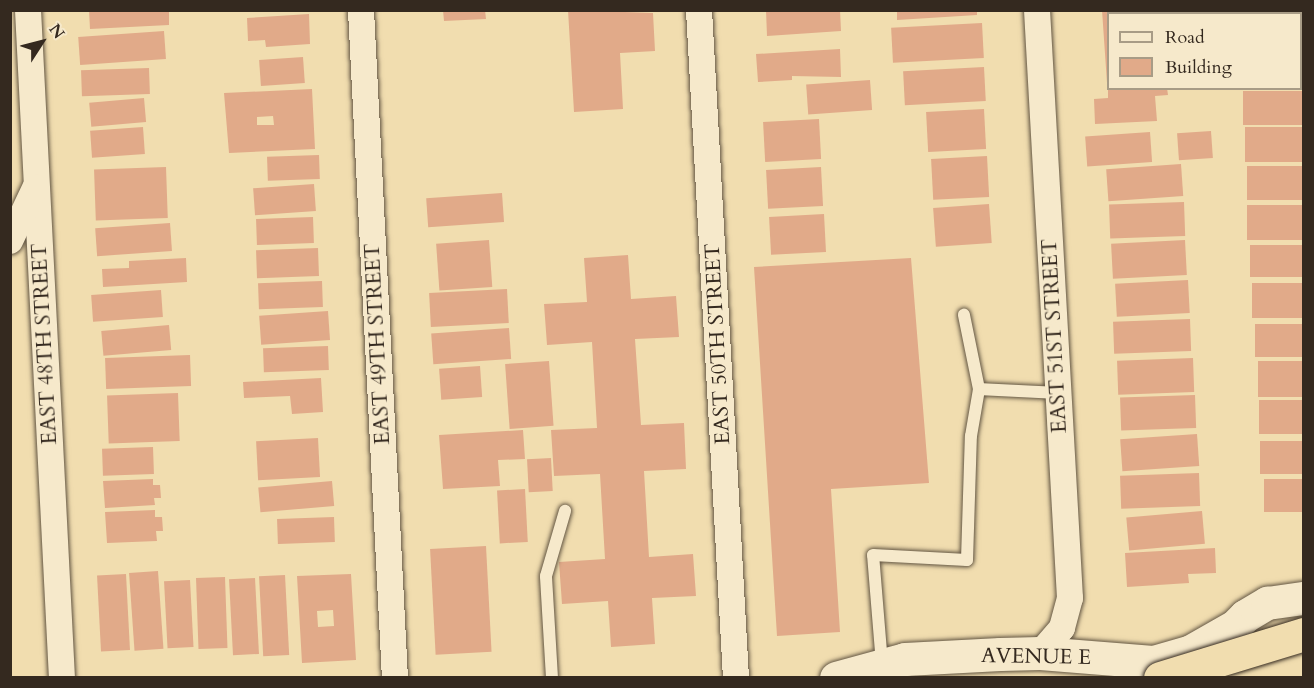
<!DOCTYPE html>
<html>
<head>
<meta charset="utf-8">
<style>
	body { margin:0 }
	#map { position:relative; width:1314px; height:688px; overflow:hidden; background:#f1ddaf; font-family:Cardo,serif }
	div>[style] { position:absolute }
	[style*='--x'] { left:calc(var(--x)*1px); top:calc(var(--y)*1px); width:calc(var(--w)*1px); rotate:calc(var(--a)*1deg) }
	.building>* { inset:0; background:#e1aa89; transform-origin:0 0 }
	.roads { filter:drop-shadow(0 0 2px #635643) drop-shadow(0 0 2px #635643) }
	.service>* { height:12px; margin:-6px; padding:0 6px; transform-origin:6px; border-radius:6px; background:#f6e9cb }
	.minor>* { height:26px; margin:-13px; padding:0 13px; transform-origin:13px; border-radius:13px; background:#f6e9cb }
	.secondary>* { height:33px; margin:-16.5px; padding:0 16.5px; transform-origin:16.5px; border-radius:16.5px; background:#f6e9cb }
	.bridges { filter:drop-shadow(0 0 2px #34291f) drop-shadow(0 0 2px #34291f) }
	.motorway-bridge>* { height:33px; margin:-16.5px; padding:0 16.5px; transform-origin:16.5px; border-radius:16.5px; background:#f1ddaf }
	span { translate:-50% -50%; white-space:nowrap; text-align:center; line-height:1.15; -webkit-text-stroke:5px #f6e9cb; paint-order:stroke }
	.street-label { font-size:21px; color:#34291f }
	.frame { position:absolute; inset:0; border:12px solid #34291f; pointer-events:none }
	.legend { position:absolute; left:1107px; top:12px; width:195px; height:78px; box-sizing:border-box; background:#f6e9cb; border:2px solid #a89c86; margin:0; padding:8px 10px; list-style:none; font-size:18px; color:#34291f }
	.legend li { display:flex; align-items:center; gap:12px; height:30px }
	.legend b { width:30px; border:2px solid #a89c86 }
	.north { position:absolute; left:12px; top:12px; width:60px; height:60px; -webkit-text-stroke:4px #f6e9cb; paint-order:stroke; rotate:54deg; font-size:16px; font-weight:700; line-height:24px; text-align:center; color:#34291f }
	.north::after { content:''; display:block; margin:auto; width:21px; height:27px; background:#34291f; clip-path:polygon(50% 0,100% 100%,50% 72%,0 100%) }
</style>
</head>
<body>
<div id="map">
	<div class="building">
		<div style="clip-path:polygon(89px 10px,169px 10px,169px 25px,90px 29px)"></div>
		<div style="clip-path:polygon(443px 10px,485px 10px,486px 19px,444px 21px)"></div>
		<div style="clip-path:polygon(568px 10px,653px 13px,655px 51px,620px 53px,623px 109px,574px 112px)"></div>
		<div style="clip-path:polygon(766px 10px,840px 10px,841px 31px,767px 36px)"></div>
		<div style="clip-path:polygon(897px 10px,977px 10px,977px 15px,897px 20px)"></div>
		<div style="clip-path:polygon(1102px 10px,1175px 10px,1175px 12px,1108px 14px,1107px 83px)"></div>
		<div style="clip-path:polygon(1259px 10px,1304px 10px,1304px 16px,1259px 14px)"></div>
		<div style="clip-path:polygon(309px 14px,310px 44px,266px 47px,265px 40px,248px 41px,247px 18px)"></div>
		<div style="left:982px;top:23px;width:35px;height:91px;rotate:87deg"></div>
		<div style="clip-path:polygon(1300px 30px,1304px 30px,1300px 80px)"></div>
		<div style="left:164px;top:31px;width:28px;height:86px;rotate:86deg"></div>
		<div style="clip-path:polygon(840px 49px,841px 77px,792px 76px,792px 80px,758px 82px,756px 54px)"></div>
		<div style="left:303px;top:57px;width:26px;height:44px;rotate:86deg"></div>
		<div style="left:984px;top:67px;width:34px;height:81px;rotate:87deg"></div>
		<div style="left:149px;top:68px;width:26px;height:68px;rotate:88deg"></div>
		<div style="left:870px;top:80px;width:30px;height:64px;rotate:86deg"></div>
		<div style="clip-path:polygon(1108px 88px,1167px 88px,1168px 95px,1155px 96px,1157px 121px,1095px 124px,1094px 99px,1108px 98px)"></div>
		<div style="clip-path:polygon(evenodd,312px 89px,315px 149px,229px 153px,224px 93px,312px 89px,273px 116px,274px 125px,257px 125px,257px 117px,273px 116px)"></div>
		<div style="left:1304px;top:91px;width:34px;height:61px;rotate:90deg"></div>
		<div style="left:144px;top:98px;width:24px;height:55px;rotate:85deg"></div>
		<div style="left:984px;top:109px;width:40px;height:58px;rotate:87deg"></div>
		<div style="left:819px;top:119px;width:40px;height:56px;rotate:87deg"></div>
		<div style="left:143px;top:127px;width:27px;height:53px;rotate:86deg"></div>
		<div style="left:1304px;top:127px;width:35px;height:59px;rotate:90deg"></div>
		<div style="left:1211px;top:131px;width:27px;height:34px;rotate:86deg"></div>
		<div style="left:1150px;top:132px;width:30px;height:65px;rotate:86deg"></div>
		<div style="left:319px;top:155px;width:24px;height:52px;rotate:88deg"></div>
		<div style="left:987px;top:156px;width:41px;height:56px;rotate:87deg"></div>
		<div style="left:1181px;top:164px;width:32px;height:75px;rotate:86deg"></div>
		<div style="left:1304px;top:166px;width:34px;height:57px;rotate:90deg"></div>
		<div style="left:166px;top:167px;width:51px;height:72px;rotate:88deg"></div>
		<div style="left:821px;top:167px;width:39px;height:55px;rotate:87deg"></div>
		<div style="left:314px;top:184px;width:27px;height:61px;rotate:86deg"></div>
		<div style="left:502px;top:193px;width:29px;height:76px;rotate:86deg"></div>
		<div style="left:1184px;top:202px;width:34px;height:75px;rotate:88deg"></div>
		<div style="left:989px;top:204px;width:39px;height:56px;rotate:86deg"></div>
		<div style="left:1304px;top:205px;width:35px;height:57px;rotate:90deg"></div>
		<div style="left:824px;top:214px;width:38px;height:55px;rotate:87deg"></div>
		<div style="left:313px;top:217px;width:26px;height:57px;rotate:88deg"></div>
		<div style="left:170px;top:223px;width:28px;height:75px;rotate:86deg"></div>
		<div style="left:489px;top:240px;width:47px;height:53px;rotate:86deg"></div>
		<div style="left:1185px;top:240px;width:35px;height:74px;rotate:87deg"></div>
		<div style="left:1304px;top:245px;width:32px;height:54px;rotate:90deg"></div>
		<div style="left:318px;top:248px;width:28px;height:62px;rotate:88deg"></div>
		<div style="clip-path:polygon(628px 255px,631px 299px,676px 296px,679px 337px,635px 339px,641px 425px,684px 423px,686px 469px,644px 471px,649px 557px,693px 554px,696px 596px,652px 598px,655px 644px,611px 647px,608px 601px,562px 604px,559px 562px,605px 559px,600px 474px,554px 476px,551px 430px,597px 428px,592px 342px,547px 345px,544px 304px,587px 302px,584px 258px)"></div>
		<div style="clip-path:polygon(186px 258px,187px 282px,103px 287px,102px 269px,129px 268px,129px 261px)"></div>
		<div style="clip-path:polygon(911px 258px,929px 483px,831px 489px,840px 632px,777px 636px,754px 267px)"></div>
		<div style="left:1188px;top:280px;width:33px;height:73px;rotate:87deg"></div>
		<div style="left:322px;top:281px;width:26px;height:64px;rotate:88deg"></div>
		<div style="left:1304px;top:283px;width:35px;height:52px;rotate:90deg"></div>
		<div style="left:507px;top:289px;width:34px;height:78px;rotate:87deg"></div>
		<div style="left:161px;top:290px;width:27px;height:70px;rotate:86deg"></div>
		<div style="left:328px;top:311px;width:29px;height:69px;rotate:86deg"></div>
		<div style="left:1190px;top:319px;width:32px;height:77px;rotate:88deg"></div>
		<div style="left:1304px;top:324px;width:33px;height:49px;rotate:90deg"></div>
		<div style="left:169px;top:325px;width:25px;height:68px;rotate:85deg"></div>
		<div style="left:509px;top:328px;width:31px;height:78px;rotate:86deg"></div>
		<div style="left:328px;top:346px;width:24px;height:65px;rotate:88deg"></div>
		<div style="left:190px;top:355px;width:31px;height:85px;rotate:88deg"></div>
		<div style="left:1193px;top:358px;width:34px;height:76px;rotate:88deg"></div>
		<div style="left:549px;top:361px;width:65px;height:44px;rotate:86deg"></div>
		<div style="left:1304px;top:361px;width:36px;height:46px;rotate:90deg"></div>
		<div style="left:480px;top:366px;width:31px;height:41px;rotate:86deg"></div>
		<div style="clip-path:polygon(321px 378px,323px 412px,292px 414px,290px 396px,244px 398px,243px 382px)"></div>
		<div style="left:178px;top:393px;width:48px;height:71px;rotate:88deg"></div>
		<div style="left:1195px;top:395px;width:33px;height:75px;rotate:88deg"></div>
		<div style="left:1304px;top:400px;width:34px;height:45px;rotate:90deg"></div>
		<div style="clip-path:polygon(523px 430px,525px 459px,498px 460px,500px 486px,443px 489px,439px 435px)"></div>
		<div style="left:1197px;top:434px;width:32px;height:77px;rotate:86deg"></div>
		<div style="left:318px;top:438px;width:39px;height:62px;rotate:87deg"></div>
		<div style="left:1304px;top:441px;width:33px;height:44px;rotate:90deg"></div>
		<div style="left:153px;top:447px;width:27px;height:51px;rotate:88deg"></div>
		<div style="left:551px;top:458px;width:33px;height:24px;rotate:87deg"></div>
		<div style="left:1199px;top:473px;width:33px;height:79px;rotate:88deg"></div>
		<div style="clip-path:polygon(153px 479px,153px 485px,160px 485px,161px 498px,154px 498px,155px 505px,105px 508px,103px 481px)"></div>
		<div style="left:1304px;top:479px;width:33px;height:40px;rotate:90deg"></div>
		<div style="left:332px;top:481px;width:25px;height:74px;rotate:85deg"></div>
		<div style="left:525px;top:489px;width:53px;height:28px;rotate:87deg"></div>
		<div style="clip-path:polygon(155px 510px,155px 517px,162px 517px,163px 531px,156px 531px,157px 541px,107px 543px,105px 512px)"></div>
		<div style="left:1202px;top:511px;width:33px;height:76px;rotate:85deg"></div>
		<div style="left:334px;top:517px;width:25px;height:57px;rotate:88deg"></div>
		<div style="left:486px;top:546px;width:106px;height:56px;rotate:87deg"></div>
		<div style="clip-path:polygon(1215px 548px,1216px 573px,1188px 574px,1189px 583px,1127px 587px,1125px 553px)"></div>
		<div style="left:158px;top:571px;width:78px;height:29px;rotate:86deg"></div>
		<div style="left:126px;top:574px;width:76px;height:29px;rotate:87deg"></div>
		<div style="clip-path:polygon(evenodd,351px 574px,356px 660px,302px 663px,297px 576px,351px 574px,333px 610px,334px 626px,318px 627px,317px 611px,333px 610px)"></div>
		<div style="left:285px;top:575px;width:80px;height:26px;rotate:87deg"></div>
		<div style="left:225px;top:577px;width:71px;height:29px;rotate:88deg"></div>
		<div style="left:255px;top:578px;width:76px;height:26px;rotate:87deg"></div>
		<div style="left:190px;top:580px;width:67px;height:26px;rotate:87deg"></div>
	</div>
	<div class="roads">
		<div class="service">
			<div style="--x:979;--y:389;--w:79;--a:2.9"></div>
			<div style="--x:882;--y:664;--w:109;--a:-94.7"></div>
			<div style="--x:873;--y:555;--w:94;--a:3"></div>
			<div style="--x:967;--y:560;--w:124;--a:-88.2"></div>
			<div style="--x:971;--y:436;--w:48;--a:-80.3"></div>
			<div style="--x:979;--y:389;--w:76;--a:-101.5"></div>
			<div style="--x:552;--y:678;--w:102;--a:-93.4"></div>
			<div style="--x:546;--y:576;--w:68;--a:-73.7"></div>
		</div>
		<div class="minor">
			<div style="--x:28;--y:10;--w:669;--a:87.09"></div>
			<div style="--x:361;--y:10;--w:669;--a:87.09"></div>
			<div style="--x:699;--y:10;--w:669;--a:86.83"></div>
			<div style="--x:1037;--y:10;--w:589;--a:86.79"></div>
			<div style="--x:1070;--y:598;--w:31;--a:105"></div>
			<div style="--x:1062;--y:628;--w:33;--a:131"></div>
			<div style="--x:10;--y:241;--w:59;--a:-64.7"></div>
		</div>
		<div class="secondary">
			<div style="--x:1216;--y:645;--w:41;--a:-45"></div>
			<div style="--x:1245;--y:616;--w:26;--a:-31"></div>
			<div style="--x:1267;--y:603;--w:37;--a:-8"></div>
			<div style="--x:836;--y:678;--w:72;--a:-15.4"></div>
			<div style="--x:905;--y:659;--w:95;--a:-3"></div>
			<div style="--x:1000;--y:654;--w:40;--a:-1.4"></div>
			<div style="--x:1040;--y:653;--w:113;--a:4.6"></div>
			<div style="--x:1153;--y:662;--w:37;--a:-16"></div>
			<div style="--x:1189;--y:652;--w:48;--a:-29.7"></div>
		</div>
	</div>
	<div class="bridges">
		<div class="motorway-bridge">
			<div style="--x:1160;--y:678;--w:151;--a:-17"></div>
		</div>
	</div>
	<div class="street-label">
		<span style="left:1055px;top:336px;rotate:-93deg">EAST 51ST STREET</span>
		<span style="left:45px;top:344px;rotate:-93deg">EAST 48TH STREET</span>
		<span style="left:378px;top:344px;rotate:-93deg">EAST 49TH STREET</span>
		<span style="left:718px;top:344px;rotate:-93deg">EAST 50TH STREET</span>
		<span style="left:1036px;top:657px;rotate:1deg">AVENUE E</span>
	</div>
	<div class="frame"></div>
	<ul class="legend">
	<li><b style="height:8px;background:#f6e9cb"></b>Road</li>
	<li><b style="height:16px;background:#e1aa89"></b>Building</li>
	</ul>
	<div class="north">N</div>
</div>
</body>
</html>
